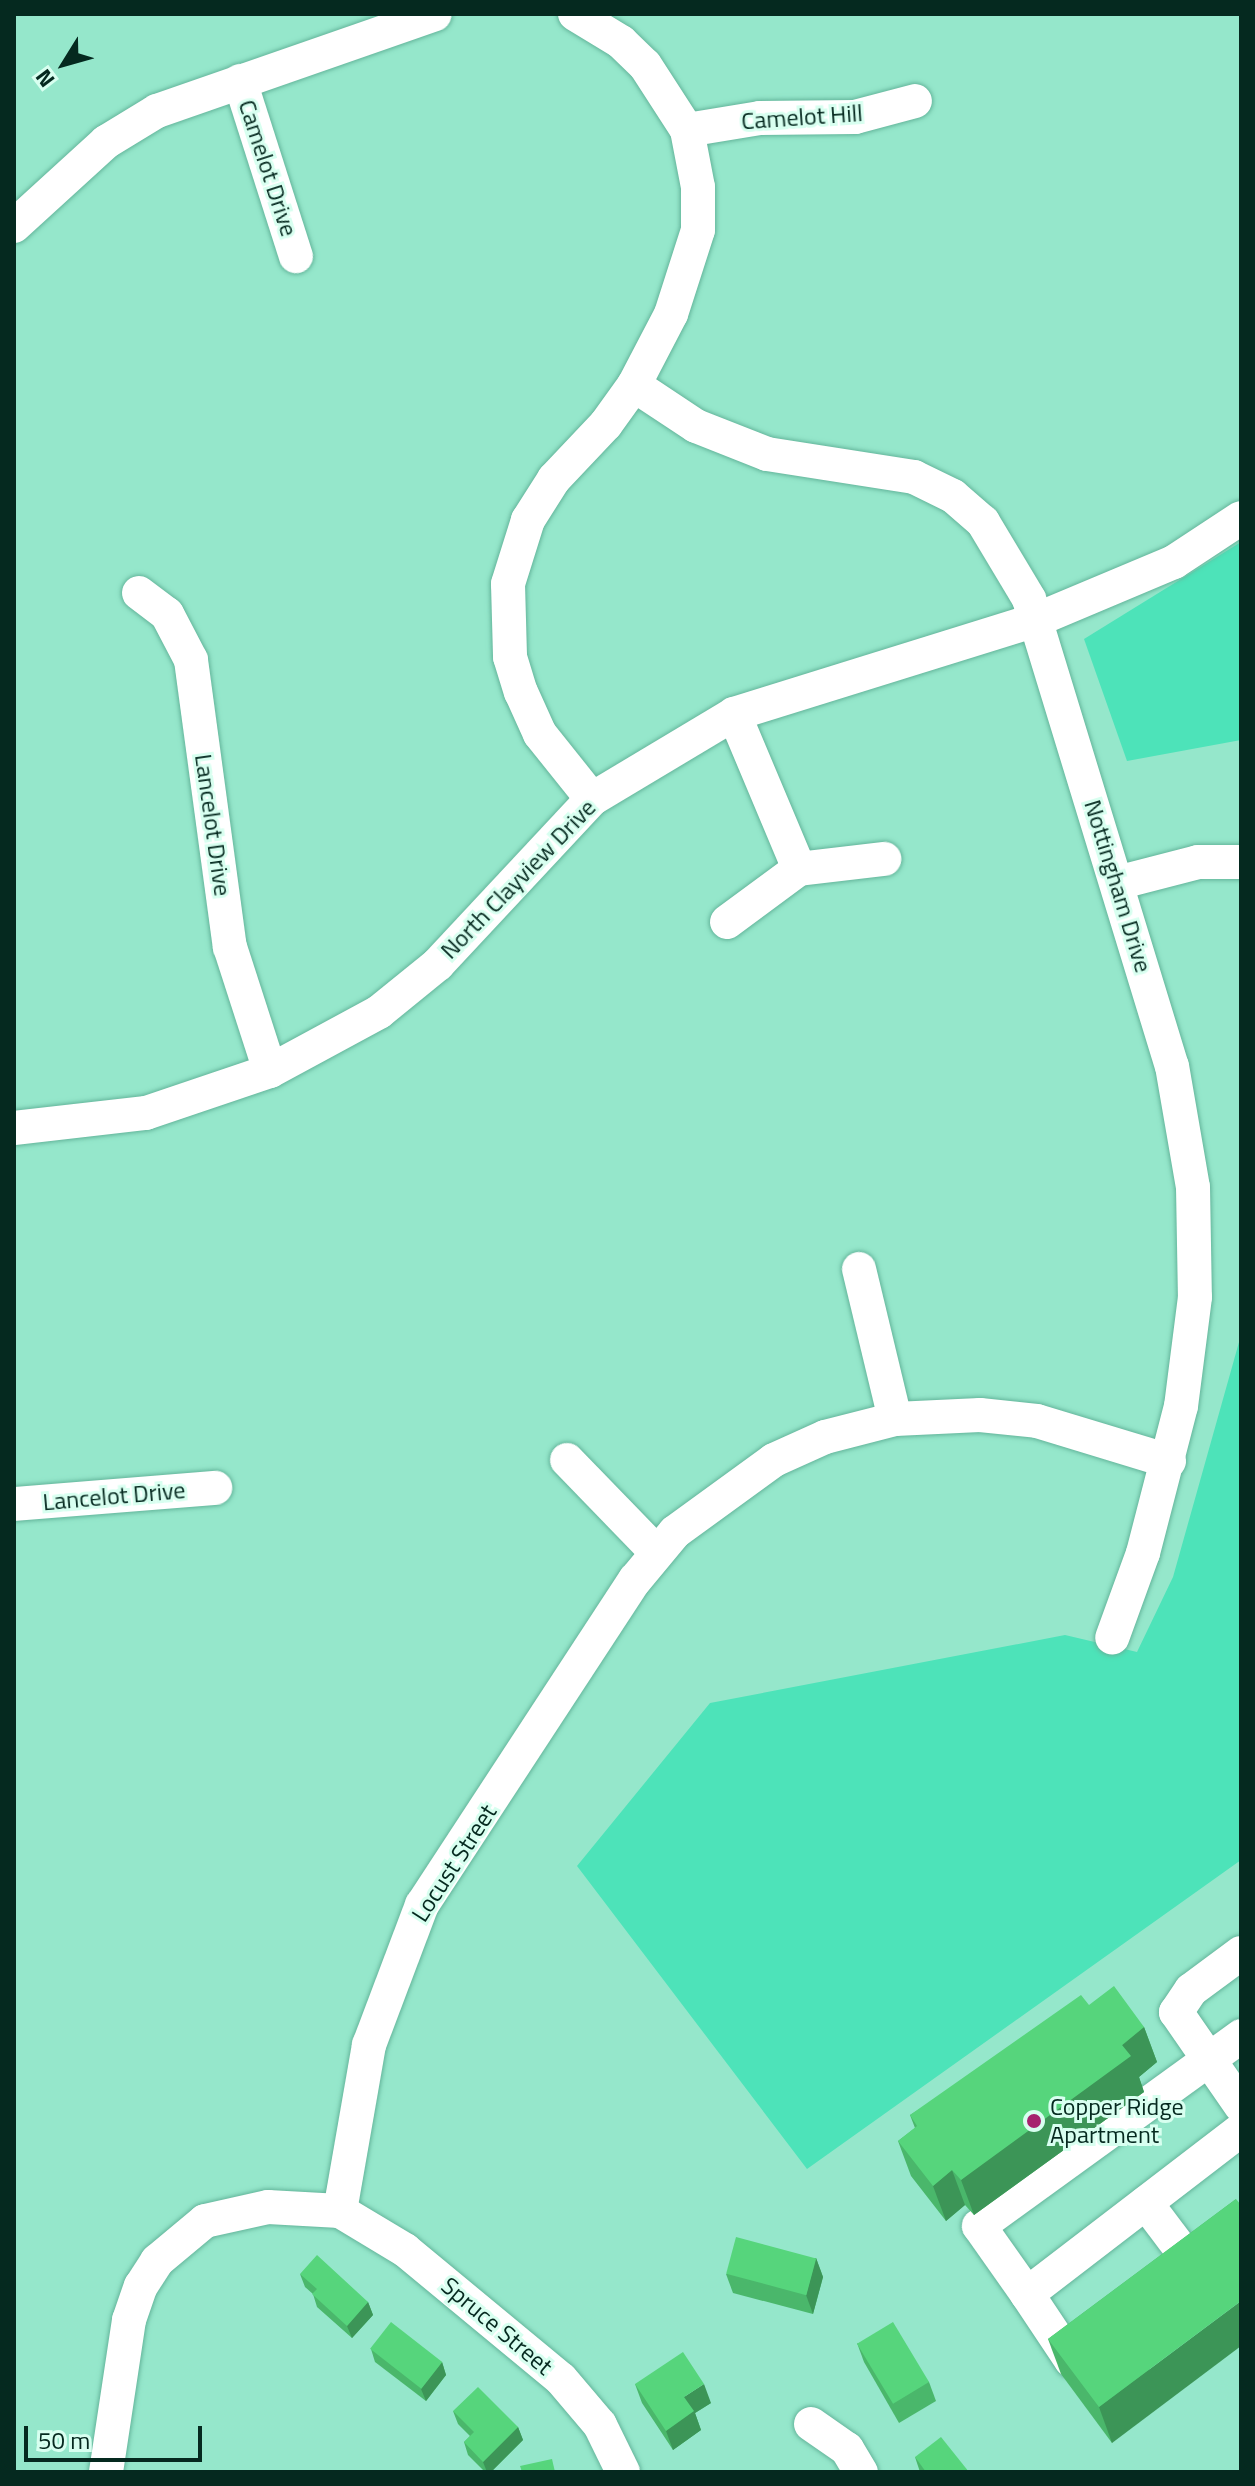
<!DOCTYPE html>
<html>
<head>
<meta charset="utf-8">
<style>
	body { margin:0 }
	#map { position:relative; width:1255px; height:2486px; overflow:hidden; background:#95e7cb; font-family:"Titillium Web",sans-serif }
	div>[style] { position:absolute }
	[style*='--x'] { left:calc(var(--x)*1px); top:calc(var(--y)*1px); width:calc(var(--w)*1px); rotate:calc(var(--a)*1deg) }
	.green>* { inset:0; background:#4de3b9 }
	.roads { filter:drop-shadow(0 0 2px #64b59b) drop-shadow(0 0 2px #64b59b) }
	.minor>* { height:34px; margin:-17px; padding:0 17px; transform-origin:17px; border-radius:17px; background:#fff }
	.wall>* { inset:0; background:#4ab76b }
	.shaded-wall>* { inset:0; background:#3c9557 }
	.building>* { inset:0; background:#56d57c; transform-origin:0 0 }
	.dots>* { width:22px; height:22px; translate:-50% -50%; box-sizing:border-box; border:4px solid #d8fff0; border-radius:50% }
	span { translate:-50% -50%; white-space:nowrap; text-align:center; line-height:1.15; -webkit-text-stroke:6px #d8fff0; paint-order:stroke }
	.street-label { font-size:24px; color:#05291f }
	.poi-label { font-size:24px; color:#05291f }
	.left { translate:0 -50%; text-align:left }
	.frame { position:absolute; inset:0; border:16px solid #05291f; pointer-events:none }
	.north { position:absolute; left:24px; top:24px; width:80px; height:80px; -webkit-text-stroke:6px #d8fff0; paint-order:stroke; rotate:233deg; font-size:22px; font-weight:700; line-height:32px; text-align:center; color:#05291f }
	.north::after { content:''; display:block; margin:auto; width:28px; height:36px; background:#05291f; clip-path:polygon(50% 0,100% 100%,50% 72%,0 100%) }
	.scale { position:absolute; left:24px; top:2426px; width:178px; height:36px; box-sizing:border-box; border:4px solid #05291f; border-top:0; padding-left:10px; font-size:24px; line-height:28px; white-space:nowrap; color:#05291f; -webkit-text-stroke:6px #d8fff0; paint-order:stroke }
</style>
</head>
<body>
<div id="map">
	<div class="green">
		<div style="clip-path:polygon(1241px 542px,1241px 740px,1127px 761px,1084px 639px)"></div>
		<div style="clip-path:polygon(1241px 1335px,1241px 1860px,807px 2169px,577px 1866px,710px 1703px,1065px 1635px,1137px 1652px,1173px 1577px)"></div>
	</div>
	<div class="roads">
		<div class="minor">
			<div style="--x:575;--y:14;--w:54;--a:31.3"></div>
			<div style="--x:621;--y:42;--w:33;--a:44"></div>
			<div style="--x:645;--y:65;--w:77;--a:57.1"></div>
			<div style="--x:687;--y:130;--w:58;--a:79.1"></div>
			<div style="--x:698;--y:187;--w:43;--a:90"></div>
			<div style="--x:698;--y:230;--w:88;--a:107.8"></div>
			<div style="--x:671;--y:314;--w:80;--a:117.5"></div>
			<div style="--x:634;--y:385;--w:48;--a:125.7"></div>
			<div style="--x:606;--y:424;--w:76;--a:133.4"></div>
			<div style="--x:554;--y:479;--w:49;--a:122.4"></div>
			<div style="--x:528;--y:520;--w:67;--a:107.4"></div>
			<div style="--x:508;--y:584;--w:73;--a:88.4"></div>
			<div style="--x:510;--y:657;--w:37;--a:73"></div>
			<div style="--x:521;--y:692;--w:46;--a:65.7"></div>
			<div style="--x:540;--y:734;--w:83;--a:51.3"></div>
			<div style="--x:240;--y:81;--w:184;--a:72.3"></div>
			<div style="--x:687;--y:130;--w:74;--a:-9.3"></div>
			<div style="--x:760;--y:118;--w:95;--a:-0.6"></div>
			<div style="--x:855;--y:117;--w:62;--a:-14.9"></div>
			<div style="--x:14;--y:226;--w:125;--a:-42.4"></div>
			<div style="--x:106;--y:142;--w:60;--a:-31.3"></div>
			<div style="--x:157;--y:111;--w:294;--a:-19.2"></div>
			<div style="--x:634;--y:385;--w:74;--a:33.5"></div>
			<div style="--x:696;--y:426;--w:76;--a:21.5"></div>
			<div style="--x:767;--y:454;--w:149;--a:8.9"></div>
			<div style="--x:914;--y:477;--w:43;--a:26"></div>
			<div style="--x:953;--y:496;--w:40;--a:41"></div>
			<div style="--x:983;--y:522;--w:90;--a:59.1"></div>
			<div style="--x:1029;--y:599;--w:488;--a:73"></div>
			<div style="--x:1172;--y:1066;--w:123;--a:80.2"></div>
			<div style="--x:1193;--y:1187;--w:110;--a:89"></div>
			<div style="--x:1195;--y:1297;--w:110;--a:97.3"></div>
			<div style="--x:1181;--y:1406;--w:152;--a:104.5"></div>
			<div style="--x:1143;--y:1553;--w:90;--a:110"></div>
			<div style="--x:139;--y:593;--w:35;--a:37"></div>
			<div style="--x:167;--y:614;--w:52;--a:62.4"></div>
			<div style="--x:191;--y:660;--w:290;--a:82.3"></div>
			<div style="--x:230;--y:947;--w:130;--a:72.1"></div>
			<div style="--x:734;--y:714;--w:168;--a:67.2"></div>
			<div style="--x:1117;--y:883;--w:84;--a:-14.5"></div>
			<div style="--x:1198;--y:862;--w:43;--a:0"></div>
			<div style="--x:727;--y:922;--w:89;--a:-36.4"></div>
			<div style="--x:799;--y:869;--w:86;--a:-6.7"></div>
			<div style="--x:14;--y:1128;--w:133;--a:-6.5"></div>
			<div style="--x:146;--y:1113;--w:131;--a:-18.7"></div>
			<div style="--x:270;--y:1071;--w:124;--a:-28.4"></div>
			<div style="--x:379;--y:1012;--w:76;--a:-39.1"></div>
			<div style="--x:438;--y:964;--w:226;--a:-47"></div>
			<div style="--x:592;--y:799;--w:165;--a:-30.9"></div>
			<div style="--x:734;--y:714;--w:316;--a:-17.3"></div>
			<div style="--x:1036;--y:620;--w:150;--a:-22.8"></div>
			<div style="--x:1174;--y:562;--w:80;--a:-33.3"></div>
			<div style="--x:859;--y:1269;--w:154;--a:76.5"></div>
			<div style="--x:567;--y:1460;--w:128;--a:45.9"></div>
			<div style="--x:14;--y:1504;--w:202;--a:-4.6"></div>
			<div style="--x:1241;--y:1953;--w:62;--a:143.5"></div>
			<div style="--x:1191;--y:1990;--w:27;--a:124"></div>
			<div style="--x:1176;--y:2012;--w:114;--a:55.3"></div>
			<div style="--x:1146;--y:2203;--w:81;--a:53"></div>
			<div style="--x:340;--y:2211;--w:169;--a:-80.1"></div>
			<div style="--x:369;--y:2045;--w:150;--a:-69.3"></div>
			<div style="--x:422;--y:1905;--w:389;--a:-56.8"></div>
			<div style="--x:635;--y:1580;--w:62;--a:-50.2"></div>
			<div style="--x:675;--y:1532;--w:122;--a:-36"></div>
			<div style="--x:774;--y:1460;--w:56;--a:-24.3"></div>
			<div style="--x:825;--y:1437;--w:72;--a:-14.4"></div>
			<div style="--x:895;--y:1419;--w:85;--a:-2.7"></div>
			<div style="--x:980;--y:1415;--w:57;--a:6"></div>
			<div style="--x:1037;--y:1421;--w:138;--a:16.9"></div>
			<div style="--x:1027;--y:2294;--w:83;--a:-125.2"></div>
			<div style="--x:979;--y:2226;--w:324;--a:-35.9"></div>
			<div style="--x:1083;--y:2351;--w:15;--a:143"></div>
			<div style="--x:1071;--y:2360;--w:79;--a:-123.7"></div>
			<div style="--x:1027;--y:2294;--w:270;--a:-37.5"></div>
			<div style="--x:811;--y:2424;--w:44;--a:34.8"></div>
			<div style="--x:847;--y:2449;--w:27;--a:59"></div>
			<div style="--x:106;--y:2472;--w:154;--a:-81.4"></div>
			<div style="--x:129;--y:2320;--w:36;--a:-71"></div>
			<div style="--x:141;--y:2286;--w:30;--a:-57"></div>
			<div style="--x:157;--y:2261;--w:62;--a:-39.8"></div>
			<div style="--x:205;--y:2221;--w:65;--a:-12.5"></div>
			<div style="--x:268;--y:2207;--w:72;--a:3.2"></div>
			<div style="--x:340;--y:2211;--w:76;--a:31"></div>
			<div style="--x:405;--y:2250;--w:202;--a:39.6"></div>
			<div style="--x:561;--y:2379;--w:60;--a:49.7"></div>
			<div style="--x:600;--y:2425;--w:52;--a:63.9"></div>
		</div>
	</div>
	<div class="wall">
		<div style="clip-path:polygon(1089px 2005px,1144px 2027px,1157px 2062px,1139px 2077px,1144px 2092px,974px 2215px,965px 2205px,946px 2221px,911px 2176px,898px 2141px,915px 2128px,910px 2115px)"></div>
		<div style="clip-path:polygon(1236px 2199px,1112px 2443px,1061px 2374px,1048px 2339px)"></div>
		<div style="clip-path:polygon(816px 2258px,823px 2277px,813px 2314px,733px 2293px,726px 2274px)"></div>
		<div style="clip-path:polygon(300px 2274px,368px 2302px,373px 2315px,352px 2338px,317px 2307px,313px 2294px,305px 2287px)"></div>
		<div style="clip-path:polygon(857px 2343px,929px 2382px,936px 2401px,899px 2423px,864px 2362px)"></div>
		<div style="clip-path:polygon(371px 2349px,442px 2362px,446px 2375px,426px 2401px,375px 2362px)"></div>
		<div style="clip-path:polygon(635px 2384px,711px 2403px,695px 2413px,701px 2430px,673px 2450px,642px 2403px)"></div>
		<div style="clip-path:polygon(453px 2411px,518px 2427px,523px 2440px,491px 2472px,485px 2472px,468px 2455px,464px 2442px,470px 2436px,458px 2424px)"></div>
		<div style="clip-path:polygon(915px 2457px,969px 2472px,920px 2472px)"></div>
	</div>
	<div class="shaded-wall">
		<div style="clip-path:polygon(1144px 2027px,1157px 2062px,1139px 2077px,1144px 2092px,974px 2215px,961px 2180px)"></div>
		<div style="clip-path:polygon(952px 2170px,965px 2205px,946px 2221px,933px 2186px)"></div>
		<div style="clip-path:polygon(816px 2258px,823px 2277px,813px 2314px,806px 2295px)"></div>
		<div style="clip-path:polygon(1241px 2301px,1241px 2346px,1112px 2443px,1099px 2407px)"></div>
		<div style="clip-path:polygon(368px 2302px,373px 2315px,352px 2338px,347px 2326px)"></div>
		<div style="clip-path:polygon(442px 2362px,446px 2375px,426px 2401px,421px 2389px)"></div>
		<div style="clip-path:polygon(704px 2384px,711px 2403px,695px 2413px,701px 2430px,673px 2450px,666px 2431px,684px 2397px)"></div>
		<div style="clip-path:polygon(518px 2427px,523px 2440px,491px 2472px,487px 2472px,483px 2462px)"></div>
	</div>
	<div class="building">
		<div style="clip-path:polygon(1114px 1986px,1144px 2027px,1122px 2045px,1131px 2056px,961px 2180px,952px 2170px,933px 2186px,898px 2141px,917px 2126px,910px 2115px,1081px 1995px,1089px 2005px)"></div>
		<div style="clip-path:polygon(1236px 2199px,1241px 2205px,1241px 2301px,1099px 2407px,1048px 2339px)"></div>
		<div style="left:736px;top:2237px;width:83px;height:38px;rotate:15deg"></div>
		<div style="clip-path:polygon(317px 2255px,368px 2302px,347px 2326px,312px 2294px,317px 2289px,300px 2274px)"></div>
		<div style="left:391px;top:2322px;width:65px;height:34px;rotate:38deg"></div>
		<div style="left:893px;top:2322px;width:70px;height:42px;rotate:59deg"></div>
		<div style="clip-path:polygon(683px 2352px,704px 2384px,684px 2397px,694px 2411px,666px 2431px,635px 2384px)"></div>
		<div style="clip-path:polygon(478px 2387px,518px 2427px,483px 2462px,464px 2442px,474px 2432px,453px 2411px)"></div>
		<div style="clip-path:polygon(941px 2437px,969px 2472px,926px 2472px,915px 2457px)"></div>
		<div style="clip-path:polygon(552px 2459px,555px 2472px,522px 2472px,520px 2466px)"></div>
	</div>
	<div class="dots">
		<div style="left:1034px;top:2121px;background:#a6236f"></div>
	</div>
	<div class="street-label">
		<span style="left:802px;top:117px;rotate:-4deg">Camelot Hill</span>
		<span style="left:268px;top:168px;rotate:72deg">Camelot Drive</span>
		<span style="left:213px;top:825px;rotate:82deg">Lancelot Drive</span>
		<span style="left:518px;top:879px;rotate:-46deg">North Clayview Drive</span>
		<span style="left:1118px;top:886px;rotate:73deg">Nottingham Drive</span>
		<span style="left:114px;top:1496px;rotate:-5deg">Lancelot Drive</span>
		<span style="left:454px;top:1863px;rotate:-57deg">Locust Street</span>
		<span style="left:497px;top:2326px;rotate:40deg">Spruce Street</span>
	</div>
	<div class="poi-label">
		<span class="left" style="left:1050px;top:2121px">Copper Ridge<br>Apartment</span>
	</div>
	<div class="frame"></div>
	<div class="north">N</div>
	<div class="scale">50 m</div>
</div>
</body>
</html>
